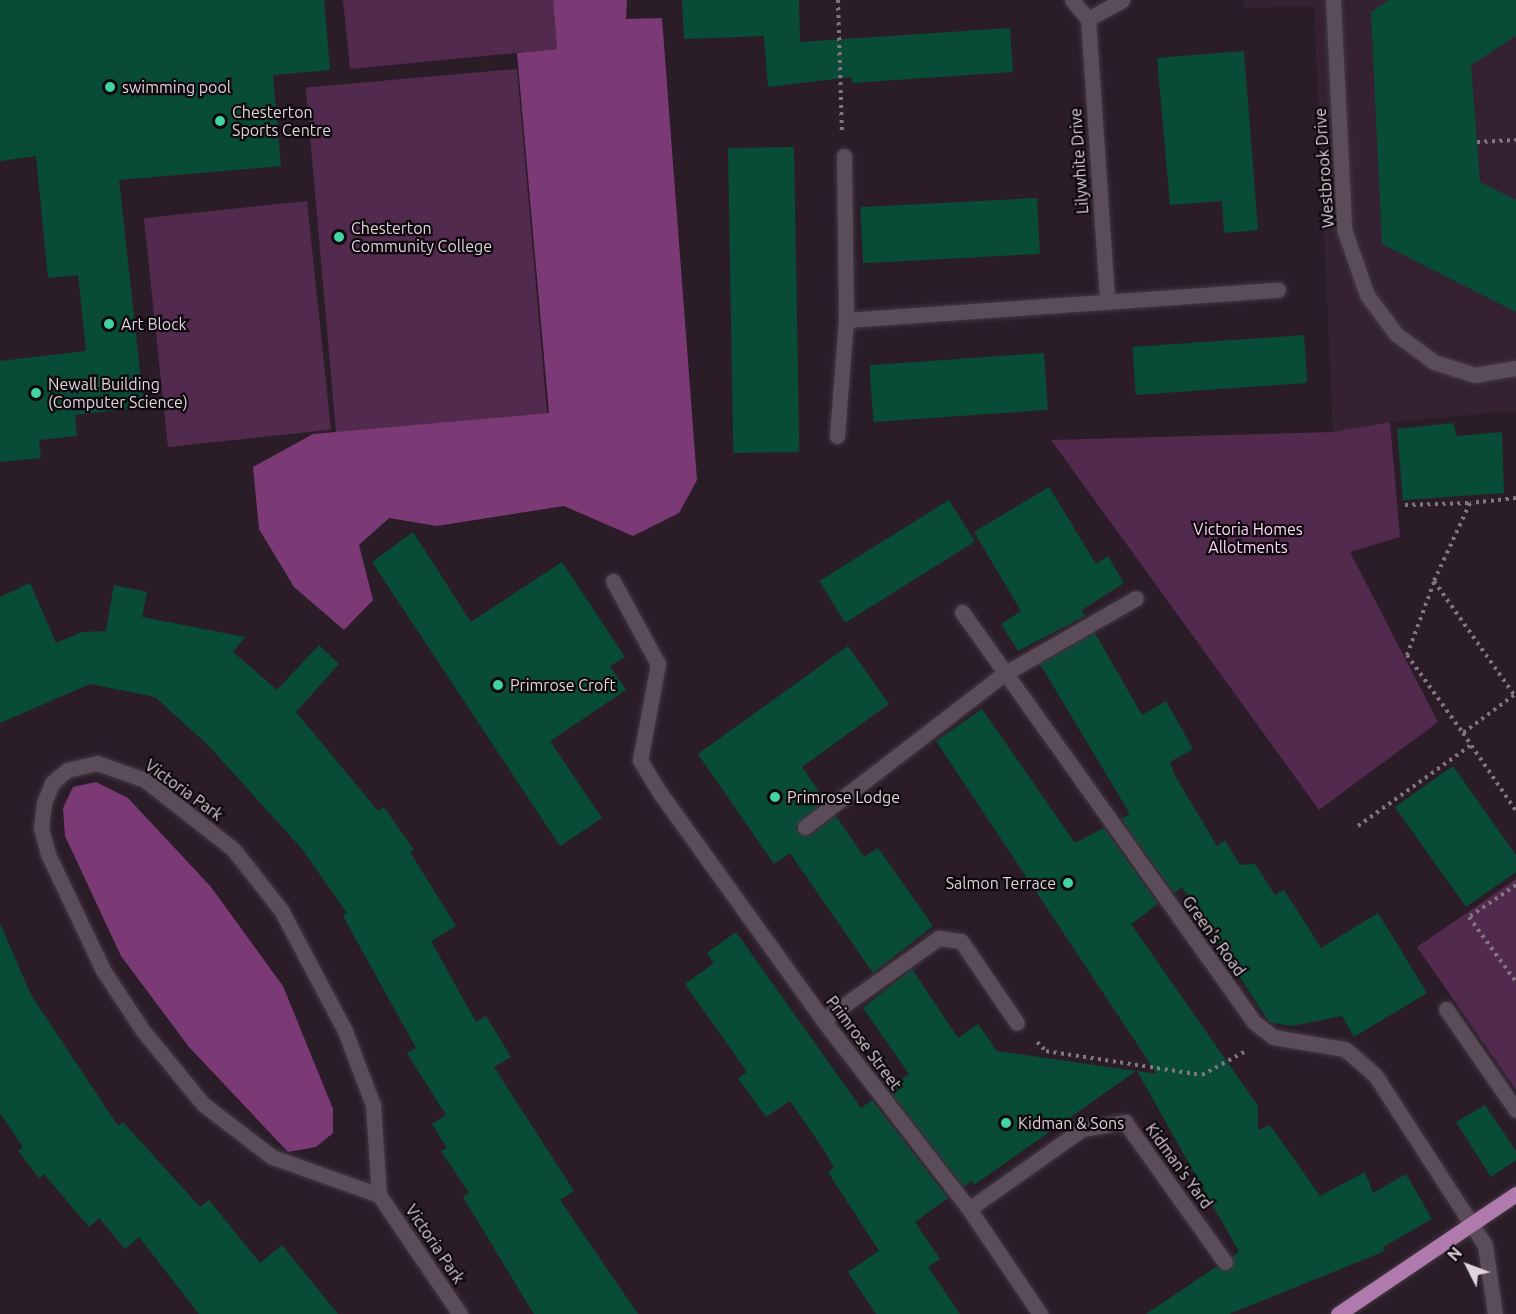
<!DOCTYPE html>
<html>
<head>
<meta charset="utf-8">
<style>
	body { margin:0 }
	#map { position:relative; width:1516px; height:1314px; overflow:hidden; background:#2a1d28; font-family:Ubuntu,sans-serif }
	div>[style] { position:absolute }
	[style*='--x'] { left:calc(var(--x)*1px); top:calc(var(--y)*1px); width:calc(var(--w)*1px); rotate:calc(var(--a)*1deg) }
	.built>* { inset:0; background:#342232 }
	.green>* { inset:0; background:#522a4e; transform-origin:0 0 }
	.forest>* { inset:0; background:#7b3976 }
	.building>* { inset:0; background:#084c37; transform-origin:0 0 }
	.path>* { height:4px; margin-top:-2px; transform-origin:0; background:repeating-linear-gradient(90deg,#81767f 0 3px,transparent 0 7.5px) }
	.roads { filter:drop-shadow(0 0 2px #433842) drop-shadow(0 0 2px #433842) }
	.service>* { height:15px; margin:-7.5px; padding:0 7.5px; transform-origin:7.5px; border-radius:7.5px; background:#5b4c59 }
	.minor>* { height:15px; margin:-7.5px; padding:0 7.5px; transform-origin:7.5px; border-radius:7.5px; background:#5b4c59 }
	.primary>* { height:15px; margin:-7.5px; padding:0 7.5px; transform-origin:7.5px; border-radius:7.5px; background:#b17aac }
	.dots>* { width:16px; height:16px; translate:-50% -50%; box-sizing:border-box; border:3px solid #0f090e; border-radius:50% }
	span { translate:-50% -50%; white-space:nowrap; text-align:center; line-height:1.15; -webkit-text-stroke:4.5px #0f090e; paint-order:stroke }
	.poi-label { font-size:16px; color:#ddd4dc }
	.left { translate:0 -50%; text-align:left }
	.right { translate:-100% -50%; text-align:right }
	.street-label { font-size:16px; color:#ddd4dc }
	.park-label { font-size:16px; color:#fcd5f7 }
	.north { position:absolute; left:1438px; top:1236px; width:60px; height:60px; -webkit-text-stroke:4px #0f090e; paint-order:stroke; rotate:312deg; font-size:16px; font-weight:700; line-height:24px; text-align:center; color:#ddd4dc }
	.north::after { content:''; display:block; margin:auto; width:21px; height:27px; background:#ddd4dc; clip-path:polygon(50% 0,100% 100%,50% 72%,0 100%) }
</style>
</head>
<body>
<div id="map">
	<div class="built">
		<div style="clip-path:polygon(1243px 0,1516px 0,1516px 411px,1390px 422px,1333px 432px,1314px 6px,1244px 8px)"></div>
	</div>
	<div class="green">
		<div style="clip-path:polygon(343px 0,553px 0,557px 49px,350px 69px)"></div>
		<div style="left:517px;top:69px;width:346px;height:212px;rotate:85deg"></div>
		<div style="left:307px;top:201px;width:230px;height:164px;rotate:84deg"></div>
		<div style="clip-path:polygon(1390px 422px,1400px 537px,1350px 552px,1438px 722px,1319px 810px,1051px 440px,1333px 432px)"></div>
		<div style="clip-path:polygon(1516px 879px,1516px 1090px,1417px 947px)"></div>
	</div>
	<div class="forest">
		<div style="clip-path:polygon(553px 0,627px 0,626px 19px,662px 18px,697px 480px,679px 513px,633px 536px,564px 506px,437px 526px,389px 518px,359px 545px,373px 600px,344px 630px,294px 587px,259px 529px,253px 467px,313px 434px,549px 413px,517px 53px,557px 49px)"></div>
		<div style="clip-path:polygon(96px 782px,128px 798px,211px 887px,283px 986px,333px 1109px,333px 1133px,316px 1147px,288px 1152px,189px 1047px,121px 956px,65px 836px,63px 808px,73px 787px)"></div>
	</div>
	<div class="building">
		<div style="clip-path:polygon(0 0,324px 0,330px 70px,273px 75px,281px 166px,119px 180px,144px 407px,75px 415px,77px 436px,39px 440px,41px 458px,0 462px,0 361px,86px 351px,78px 275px,48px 278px,36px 156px,0 161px)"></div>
		<div style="clip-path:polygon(682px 0,799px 0,800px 42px,1010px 28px,1013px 72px,852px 83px,852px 77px,768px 87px,764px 36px,684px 39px)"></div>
		<div style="clip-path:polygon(1389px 0,1516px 0,1516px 36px,1471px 65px,1480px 182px,1516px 200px,1516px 312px,1382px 244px,1371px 12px)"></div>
		<div style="clip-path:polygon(1244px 51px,1258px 230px,1224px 233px,1222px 201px,1170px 205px,1157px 58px)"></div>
		<div style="left:794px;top:147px;width:305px;height:66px;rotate:89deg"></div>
		<div style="left:1037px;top:198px;width:56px;height:177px;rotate:87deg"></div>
		<div style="left:1304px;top:335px;width:48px;height:172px;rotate:86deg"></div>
		<div style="left:1044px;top:353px;width:57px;height:175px;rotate:86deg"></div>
		<div style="clip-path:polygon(1453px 423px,1457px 436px,1502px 432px,1504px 493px,1403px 500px,1397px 429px)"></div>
		<div style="clip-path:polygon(1049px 487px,1096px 564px,1108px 556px,1124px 583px,1082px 610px,1085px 616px,1018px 651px,1001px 624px,1021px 611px,974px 532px)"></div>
		<div style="left:949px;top:500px;width:49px;height:153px;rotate:58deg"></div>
		<div style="clip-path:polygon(413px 532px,471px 622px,562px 562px,625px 657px,610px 666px,626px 690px,550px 741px,602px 818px,560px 846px,372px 562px)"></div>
		<div style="clip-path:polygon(30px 583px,56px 643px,82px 632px,106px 631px,114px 585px,147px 592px,142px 617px,245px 637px,233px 652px,277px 690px,319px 645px,339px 664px,296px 712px,378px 811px,384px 807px,414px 850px,410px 852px,456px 926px,431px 941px,476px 1022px,486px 1016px,511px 1057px,494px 1067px,574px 1191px,560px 1200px,638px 1314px,534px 1314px,463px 1197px,469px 1193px,441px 1151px,447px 1148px,432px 1124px,446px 1115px,407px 1053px,416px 1048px,343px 916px,347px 913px,302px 849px,208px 745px,155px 697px,90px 684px,0 723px,0 597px)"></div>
		<div style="clip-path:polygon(1095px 633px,1142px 715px,1166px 701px,1193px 749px,1170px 762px,1174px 774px,1217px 846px,1225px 840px,1240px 865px,1255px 864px,1275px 895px,1284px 890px,1321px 948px,1378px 913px,1427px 993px,1354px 1037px,1342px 1016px,1292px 1026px,1269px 1022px,1182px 887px,1174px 893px,1121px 819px,1130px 814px,1040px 664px)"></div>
		<div style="clip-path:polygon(848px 646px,889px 704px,802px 767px,825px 800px,795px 828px,807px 837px,836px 816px,864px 857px,878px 848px,933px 926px,873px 973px,790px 853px,774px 864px,698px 754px)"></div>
		<div style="clip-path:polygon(982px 709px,1075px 843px,1104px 828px,1158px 904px,1131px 924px,1258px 1106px,1258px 1130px,1270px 1125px,1320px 1196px,1365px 1172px,1373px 1193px,1406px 1174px,1432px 1219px,1383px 1247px,1385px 1251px,1229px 1314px,1146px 1314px,1216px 1267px,1230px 1270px,1233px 1256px,1239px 1252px,1137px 1071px,1157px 1074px,936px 741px)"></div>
		<div style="clip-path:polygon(1453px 766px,1516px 855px,1516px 872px,1466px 907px,1395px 807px)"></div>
		<div style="clip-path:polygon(0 923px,31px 995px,118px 1126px,123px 1122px,200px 1207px,209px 1200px,260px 1263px,282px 1245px,338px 1314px,199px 1314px,139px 1237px,125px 1249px,99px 1218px,89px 1227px,44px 1174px,39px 1178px,18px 1151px,23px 1147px,0 1113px)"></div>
		<div style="clip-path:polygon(736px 932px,861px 1108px,872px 1100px,948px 1198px,915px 1222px,940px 1259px,928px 1267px,960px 1314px,876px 1314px,848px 1272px,879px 1251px,828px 1172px,834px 1168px,824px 1150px,790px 1101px,766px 1117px,738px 1078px,747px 1072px,685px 984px,714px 963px,707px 953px)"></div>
		<div style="clip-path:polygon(912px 969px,958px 1038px,978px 1024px,997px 1051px,1136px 1071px,974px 1185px,972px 1181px,964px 1187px,888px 1089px,909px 1074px,863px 1008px)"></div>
		<div style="clip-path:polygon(1485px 1105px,1516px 1151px,1516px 1160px,1491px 1177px,1456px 1122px)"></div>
	</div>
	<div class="path">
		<div style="--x:838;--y:0;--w:131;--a:88.3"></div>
		<div style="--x:1477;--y:142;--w:39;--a:-3"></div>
		<div style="--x:1516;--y:498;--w:46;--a:173.8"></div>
		<div style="--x:1470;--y:503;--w:86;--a:114.8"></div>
		<div style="--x:1434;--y:581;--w:139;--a:54.9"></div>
		<div style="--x:1514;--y:695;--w:64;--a:143.3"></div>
		<div style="--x:1463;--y:733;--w:94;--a:55.8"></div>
		<div style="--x:1405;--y:505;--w:65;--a:-1.8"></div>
		<div style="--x:1434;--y:582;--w:78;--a:110.3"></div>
		<div style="--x:1407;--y:655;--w:96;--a:54.3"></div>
		<div style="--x:1358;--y:826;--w:139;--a:-35.6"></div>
		<div style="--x:1516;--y:885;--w:57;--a:145.8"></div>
		<div style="--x:1469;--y:917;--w:80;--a:54.1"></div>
		<div style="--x:1037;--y:1042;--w:13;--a:45"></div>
		<div style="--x:1046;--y:1051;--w:158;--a:8.7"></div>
		<div style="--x:1202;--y:1075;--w:50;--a:-28.6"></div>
	</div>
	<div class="roads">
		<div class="service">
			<div style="--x:1333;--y:0;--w:229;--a:87.2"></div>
			<div style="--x:1344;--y:229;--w:70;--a:70.8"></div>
			<div style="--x:1367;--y:295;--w:49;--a:53.4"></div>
			<div style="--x:1396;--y:334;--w:47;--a:36.4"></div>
			<div style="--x:1434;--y:362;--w:43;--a:17.6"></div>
			<div style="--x:1475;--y:375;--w:42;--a:-9.7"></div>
			<div style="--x:613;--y:581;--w:94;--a:61.5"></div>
			<div style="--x:658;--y:664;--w:98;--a:100.6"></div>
			<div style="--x:640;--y:760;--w:39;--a:59"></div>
			<div style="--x:805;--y:827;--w:251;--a:-37.6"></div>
			<div style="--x:1004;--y:674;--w:152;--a:-29.9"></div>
			<div style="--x:1446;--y:1009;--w:123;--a:55.3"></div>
			<div style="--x:823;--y:1020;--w:142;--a:-35.3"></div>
			<div style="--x:939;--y:938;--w:22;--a:8"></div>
			<div style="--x:961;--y:941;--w:99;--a:55.7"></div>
			<div style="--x:969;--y:1209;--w:138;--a:-35.3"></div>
			<div style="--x:1082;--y:1129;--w:44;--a:-9.2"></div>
			<div style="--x:1125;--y:1122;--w:172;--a:54.5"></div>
		</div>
		<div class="minor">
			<div style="--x:1072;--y:0;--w:25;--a:50"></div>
			<div style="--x:1088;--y:19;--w:39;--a:-29"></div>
			<div style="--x:1088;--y:19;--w:282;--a:86.1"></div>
			<div style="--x:846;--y:320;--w:433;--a:-4"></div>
			<div style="--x:837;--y:436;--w:116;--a:-85.6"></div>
			<div style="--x:846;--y:320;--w:164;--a:-90.7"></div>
			<div style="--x:962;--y:612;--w:503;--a:54.54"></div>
			<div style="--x:1254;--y:1022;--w:24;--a:38"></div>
			<div style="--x:1273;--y:1037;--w:73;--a:9.5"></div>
			<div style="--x:1345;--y:1049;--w:40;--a:41"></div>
			<div style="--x:1375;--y:1075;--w:202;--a:57.1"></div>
			<div style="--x:1485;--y:1245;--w:70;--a:81.8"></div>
			<div style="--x:660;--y:793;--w:279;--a:54.3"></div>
			<div style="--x:823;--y:1020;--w:239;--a:52.3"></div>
			<div style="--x:969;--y:1209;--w:127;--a:55.9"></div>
			<div style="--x:379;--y:1195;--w:114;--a:-160.4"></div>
			<div style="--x:272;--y:1157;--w:87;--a:-142.5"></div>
			<div style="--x:203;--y:1104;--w:94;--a:-129.4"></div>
			<div style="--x:143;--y:1031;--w:73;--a:-123.3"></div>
			<div style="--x:103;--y:970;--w:128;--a:-115.4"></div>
			<div style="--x:48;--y:854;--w:27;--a:-105"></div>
			<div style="--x:41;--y:828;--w:25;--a:-83"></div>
			<div style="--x:44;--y:803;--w:22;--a:-68"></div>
			<div style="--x:52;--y:783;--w:20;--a:-41"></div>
			<div style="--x:67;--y:770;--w:31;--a:-13"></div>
			<div style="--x:97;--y:763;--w:51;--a:19.5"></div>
			<div style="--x:145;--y:780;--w:112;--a:38.1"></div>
			<div style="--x:233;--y:849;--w:78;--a:51.8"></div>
			<div style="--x:281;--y:910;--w:137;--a:62.1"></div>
			<div style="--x:345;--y:1031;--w:79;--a:69.3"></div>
			<div style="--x:373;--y:1105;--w:90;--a:86.2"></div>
			<div style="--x:379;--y:1195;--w:144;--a:55.8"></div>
		</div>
		<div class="primary">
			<div style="--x:1338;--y:1314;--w:215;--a:-34"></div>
		</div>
	</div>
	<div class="dots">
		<div style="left:110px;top:87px;background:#40d4a1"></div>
		<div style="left:220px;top:121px;background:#40d4a1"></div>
		<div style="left:339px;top:237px;background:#40d4a1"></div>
		<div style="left:109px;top:324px;background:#40d4a1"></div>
		<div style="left:36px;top:393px;background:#40d4a1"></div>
		<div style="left:498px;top:685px;background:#40d4a1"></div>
		<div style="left:775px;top:797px;background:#40d4a1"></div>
		<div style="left:1068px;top:883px;background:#40d4a1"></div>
		<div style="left:1006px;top:1123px;background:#40d4a1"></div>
	</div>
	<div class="poi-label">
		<span class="left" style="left:122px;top:87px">swimming pool</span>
		<span class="left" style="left:232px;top:121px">Chesterton<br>Sports Centre</span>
		<span class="left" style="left:351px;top:237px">Chesterton<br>Community College</span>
		<span class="left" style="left:121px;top:324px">Art Block</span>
		<span class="left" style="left:48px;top:393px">Newall Building<br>(Computer Science)</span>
		<span class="left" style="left:510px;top:685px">Primrose Croft</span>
		<span class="left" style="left:787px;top:797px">Primrose Lodge</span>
		<span class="right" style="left:1056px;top:883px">Salmon Terrace</span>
		<span class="left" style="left:1018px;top:1123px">Kidman &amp; Sons</span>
	</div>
	<div class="street-label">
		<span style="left:1079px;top:161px;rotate:-94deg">Lilywhite Drive</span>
		<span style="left:1324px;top:168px;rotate:-94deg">Westbrook Drive</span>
		<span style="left:184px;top:790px;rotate:36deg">Victoria Park</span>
		<span style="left:1214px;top:936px;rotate:54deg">Green's Road</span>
		<span style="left:864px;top:1043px;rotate:53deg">Primrose Street</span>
		<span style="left:1179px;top:1166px;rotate:54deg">Kidman's Yard</span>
		<span style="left:435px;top:1244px;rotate:56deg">Victoria Park</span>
	</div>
	<div class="park-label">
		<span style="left:1248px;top:538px">Victoria Homes<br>Allotments</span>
	</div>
	<div class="north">N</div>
</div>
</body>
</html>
